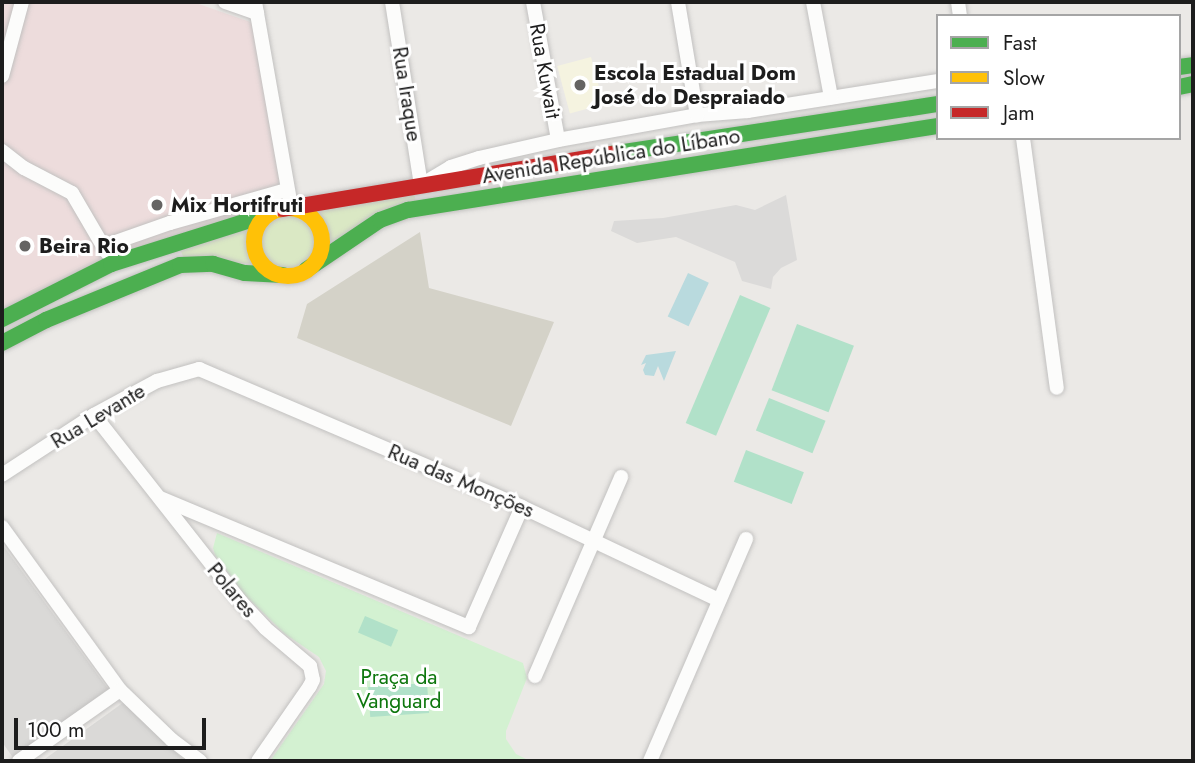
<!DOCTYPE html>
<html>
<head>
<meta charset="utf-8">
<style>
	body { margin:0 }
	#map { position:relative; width:1195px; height:763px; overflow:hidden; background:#ebe9e6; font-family:Jost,sans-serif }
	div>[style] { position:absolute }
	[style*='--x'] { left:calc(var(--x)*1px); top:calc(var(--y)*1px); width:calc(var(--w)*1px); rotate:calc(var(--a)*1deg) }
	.residential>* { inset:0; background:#dad9d7 }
	.commercial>* { inset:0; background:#eddcdc }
	.education>* { inset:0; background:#f5f3e0; transform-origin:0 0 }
	.construction>* { inset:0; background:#d4d2c8 }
	.grass>* { inset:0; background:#dae8c4 }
	.round { border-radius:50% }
	.park>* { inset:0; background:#d3f1d1 }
	.pitch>* { inset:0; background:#b1e1c9; transform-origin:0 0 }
	.parking>* { inset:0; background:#dbdad9 }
	.water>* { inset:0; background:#b9dade; transform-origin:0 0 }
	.roads { filter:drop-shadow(0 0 2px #c2c1c0) drop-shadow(0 0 2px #c2c1c0) }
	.street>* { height:14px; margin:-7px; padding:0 7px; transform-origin:7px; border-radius:7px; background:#fcfcfb }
	.fast>* { height:16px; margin:-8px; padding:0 8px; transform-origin:8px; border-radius:8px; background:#4caf50 }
	.slow>* { height:16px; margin:-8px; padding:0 8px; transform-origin:8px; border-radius:8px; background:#ffc107 }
	.slow>.ring { margin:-8px; padding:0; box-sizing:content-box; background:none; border:16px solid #ffc107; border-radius:50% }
	.jam>* { height:16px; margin:-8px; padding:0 8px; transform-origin:8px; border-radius:8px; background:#c62828 }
	.dots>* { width:19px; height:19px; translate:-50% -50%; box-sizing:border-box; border:4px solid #fff; border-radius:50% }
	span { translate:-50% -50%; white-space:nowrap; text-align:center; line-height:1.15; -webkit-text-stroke:6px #fff; paint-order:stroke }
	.street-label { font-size:21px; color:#1d1d1d }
	.poi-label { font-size:21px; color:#1d1d1d; font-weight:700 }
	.left { translate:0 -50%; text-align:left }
	.park-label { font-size:21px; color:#0e770e }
	.frame { position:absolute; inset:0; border:4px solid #1d1d1d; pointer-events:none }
	.legend { position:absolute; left:936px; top:14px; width:245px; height:126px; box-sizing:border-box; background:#fff; border:2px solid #a5a5a5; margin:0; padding:9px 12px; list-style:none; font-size:21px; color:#1d1d1d }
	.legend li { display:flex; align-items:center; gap:14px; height:35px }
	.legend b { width:35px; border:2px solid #a5a5a5 }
	.scale { position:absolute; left:14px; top:718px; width:192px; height:32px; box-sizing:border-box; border:4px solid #1d1d1d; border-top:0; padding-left:9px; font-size:21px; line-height:24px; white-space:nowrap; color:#1d1d1d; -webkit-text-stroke:5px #fff; paint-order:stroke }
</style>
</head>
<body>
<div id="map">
	<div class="residential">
		<div style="clip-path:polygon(2px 544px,108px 689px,14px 759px,2px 742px)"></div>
		<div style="clip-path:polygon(124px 702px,185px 761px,42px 761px)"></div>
	</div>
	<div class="commercial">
		<div style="clip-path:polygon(2px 2px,193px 2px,253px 23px,283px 204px,2px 312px)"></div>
	</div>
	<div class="education">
		<div style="left:591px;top:57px;width:49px;height:35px;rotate:75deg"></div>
	</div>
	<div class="construction">
		<div style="clip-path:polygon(420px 232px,429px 288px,554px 322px,511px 426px,297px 338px,307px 304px)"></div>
	</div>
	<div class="grass">
		<div style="clip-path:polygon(414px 190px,416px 204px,327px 243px,322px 222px,310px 208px)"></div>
		<div class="round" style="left:260px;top:213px;width:56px;height:56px"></div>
		<div style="clip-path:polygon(252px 225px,248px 241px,256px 264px,184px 259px,181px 251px)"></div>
	</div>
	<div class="park">
		<div style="clip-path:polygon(217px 533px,523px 663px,527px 678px,506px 731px,506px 739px,516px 754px,530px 761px,270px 761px,324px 684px,326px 671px,319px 657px,285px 634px,245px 595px,215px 555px,213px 548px)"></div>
	</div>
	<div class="pitch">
		<div style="left:740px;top:295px;width:33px;height:139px;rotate:23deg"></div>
		<div style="left:797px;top:324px;width:61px;height:71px;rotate:21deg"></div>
		<div style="left:769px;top:398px;width:61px;height:35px;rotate:22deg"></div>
		<div style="left:746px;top:450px;width:62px;height:34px;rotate:21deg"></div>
		<div style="left:365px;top:616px;width:36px;height:18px;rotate:23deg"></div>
		<div style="left:427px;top:683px;width:30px;height:59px;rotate:86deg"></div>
	</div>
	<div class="parking">
		<div style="clip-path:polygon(786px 195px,797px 260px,781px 268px,773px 277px,771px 289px,742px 281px,735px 262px,676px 237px,637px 243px,611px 231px,614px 221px,663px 218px,736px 205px,755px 210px)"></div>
	</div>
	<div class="water">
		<div style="left:688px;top:273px;width:23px;height:48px;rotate:25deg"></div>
		<div style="clip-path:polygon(676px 351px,664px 381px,658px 366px,654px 376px,645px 375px,643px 370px,646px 363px,641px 365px,646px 355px)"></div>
	</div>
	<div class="roads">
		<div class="street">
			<div style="--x:225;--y:2;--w:34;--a:19"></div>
			<div style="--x:255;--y:2;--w:207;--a:80"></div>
			<div style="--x:392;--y:2;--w:185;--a:81"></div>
			<div style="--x:421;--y:185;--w:35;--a:-31"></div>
			<div style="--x:451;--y:167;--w:29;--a:-18"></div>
			<div style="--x:479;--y:158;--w:81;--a:-12.8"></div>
			<div style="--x:558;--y:140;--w:141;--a:-10.2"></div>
			<div style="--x:697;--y:115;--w:51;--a:-4.5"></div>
			<div style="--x:748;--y:111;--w:192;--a:-9"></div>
			<div style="--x:533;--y:2;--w:140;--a:79.7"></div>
			<div style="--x:678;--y:2;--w:115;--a:80.5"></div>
			<div style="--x:813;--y:2;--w:97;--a:79.3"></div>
			<div style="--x:958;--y:2;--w:14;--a:82"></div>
			<div style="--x:2;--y:76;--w:77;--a:-74.9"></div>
			<div style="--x:1023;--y:138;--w:252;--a:82.3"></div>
			<div style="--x:2;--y:151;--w:28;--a:38"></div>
			<div style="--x:24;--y:168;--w:54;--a:27.5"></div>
			<div style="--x:72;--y:193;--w:69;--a:59.7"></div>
			<div style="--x:104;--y:246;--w:70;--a:-19.2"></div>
			<div style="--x:170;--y:223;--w:122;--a:-15.8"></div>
			<div style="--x:94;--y:415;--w:238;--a:51.8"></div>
			<div style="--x:241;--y:602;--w:35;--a:47"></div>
			<div style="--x:265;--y:628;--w:59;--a:40.2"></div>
			<div style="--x:310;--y:666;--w:14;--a:78"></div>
			<div style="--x:313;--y:680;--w:7;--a:117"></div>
			<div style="--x:310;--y:686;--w:91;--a:124.7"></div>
			<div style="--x:2;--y:475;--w:110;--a:-33.1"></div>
			<div style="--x:94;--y:415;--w:72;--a:-28.4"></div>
			<div style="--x:157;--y:381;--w:44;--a:-15.9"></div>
			<div style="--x:199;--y:369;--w:351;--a:23.1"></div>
			<div style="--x:522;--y:507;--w:218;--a:25.3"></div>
			<div style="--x:160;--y:498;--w:335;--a:22.7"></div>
			<div style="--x:469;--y:627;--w:131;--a:-66.2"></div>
			<div style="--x:2;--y:527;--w:201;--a:54.1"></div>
			<div style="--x:120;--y:690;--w:72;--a:43.9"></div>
			<div style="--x:172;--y:740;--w:35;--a:37"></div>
			<div style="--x:535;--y:676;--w:217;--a:-66.6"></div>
			<div style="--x:19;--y:761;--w:123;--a:-35.1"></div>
			<div style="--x:650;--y:761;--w:242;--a:-66.6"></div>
		</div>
		<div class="fast">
			<div style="--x:1179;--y:67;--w:14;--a:-8"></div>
			<div style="--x:1179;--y:87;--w:14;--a:-12"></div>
			<div style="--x:611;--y:154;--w:331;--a:-8.7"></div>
			<div style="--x:306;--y:270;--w:89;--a:-34"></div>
			<div style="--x:380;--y:220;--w:30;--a:-20"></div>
			<div style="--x:408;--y:210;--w:537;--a:-9.01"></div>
			<div style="--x:2;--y:319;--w:122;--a:-26.8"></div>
			<div style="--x:111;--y:264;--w:163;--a:-17.5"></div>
			<div style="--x:2;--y:343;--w:50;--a:-27.6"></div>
			<div style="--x:46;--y:320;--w:145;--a:-22.3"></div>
			<div style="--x:180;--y:265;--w:33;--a:-2"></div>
			<div style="--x:213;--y:264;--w:33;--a:16"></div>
			<div style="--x:245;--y:273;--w:38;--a:3"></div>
		</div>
		<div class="slow">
			<div class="ring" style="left:254px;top:208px;width:52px;height:52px"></div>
		</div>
		<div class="jam">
			<div style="--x:282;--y:209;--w:334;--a:-9.5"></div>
		</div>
	</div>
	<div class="dots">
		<div style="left:580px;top:85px;background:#656463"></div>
		<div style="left:157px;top:205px;background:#656463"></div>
		<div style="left:25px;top:246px;background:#656463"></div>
	</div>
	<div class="street-label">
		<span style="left:545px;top:71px;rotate:80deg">Rua Kuwait</span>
		<span style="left:407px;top:94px;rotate:81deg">Rua Iraque</span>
		<span style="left:611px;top:156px;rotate:-9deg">Avenida República do Líbano</span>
		<span style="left:98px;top:416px;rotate:-31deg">Rua Levante</span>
		<span style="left:461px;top:481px;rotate:23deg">Rua das Monções</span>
		<span style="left:232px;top:590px;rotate:50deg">Polares</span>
	</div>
	<div class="poi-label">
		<span class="left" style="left:594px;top:85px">Escola Estadual Dom<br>José do Despraiado</span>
		<span class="left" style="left:171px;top:205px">Mix Hortifruti</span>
		<span class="left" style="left:39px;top:246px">Beira Rio</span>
	</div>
	<div class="park-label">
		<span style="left:399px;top:689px">Praça da<br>Vanguard</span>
	</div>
	<div class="frame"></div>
	<ul class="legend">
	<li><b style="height:9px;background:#4caf50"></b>Fast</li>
	<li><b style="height:9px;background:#ffc107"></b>Slow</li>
	<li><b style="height:9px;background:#c62828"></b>Jam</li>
	</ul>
	<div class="scale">100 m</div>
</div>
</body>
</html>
